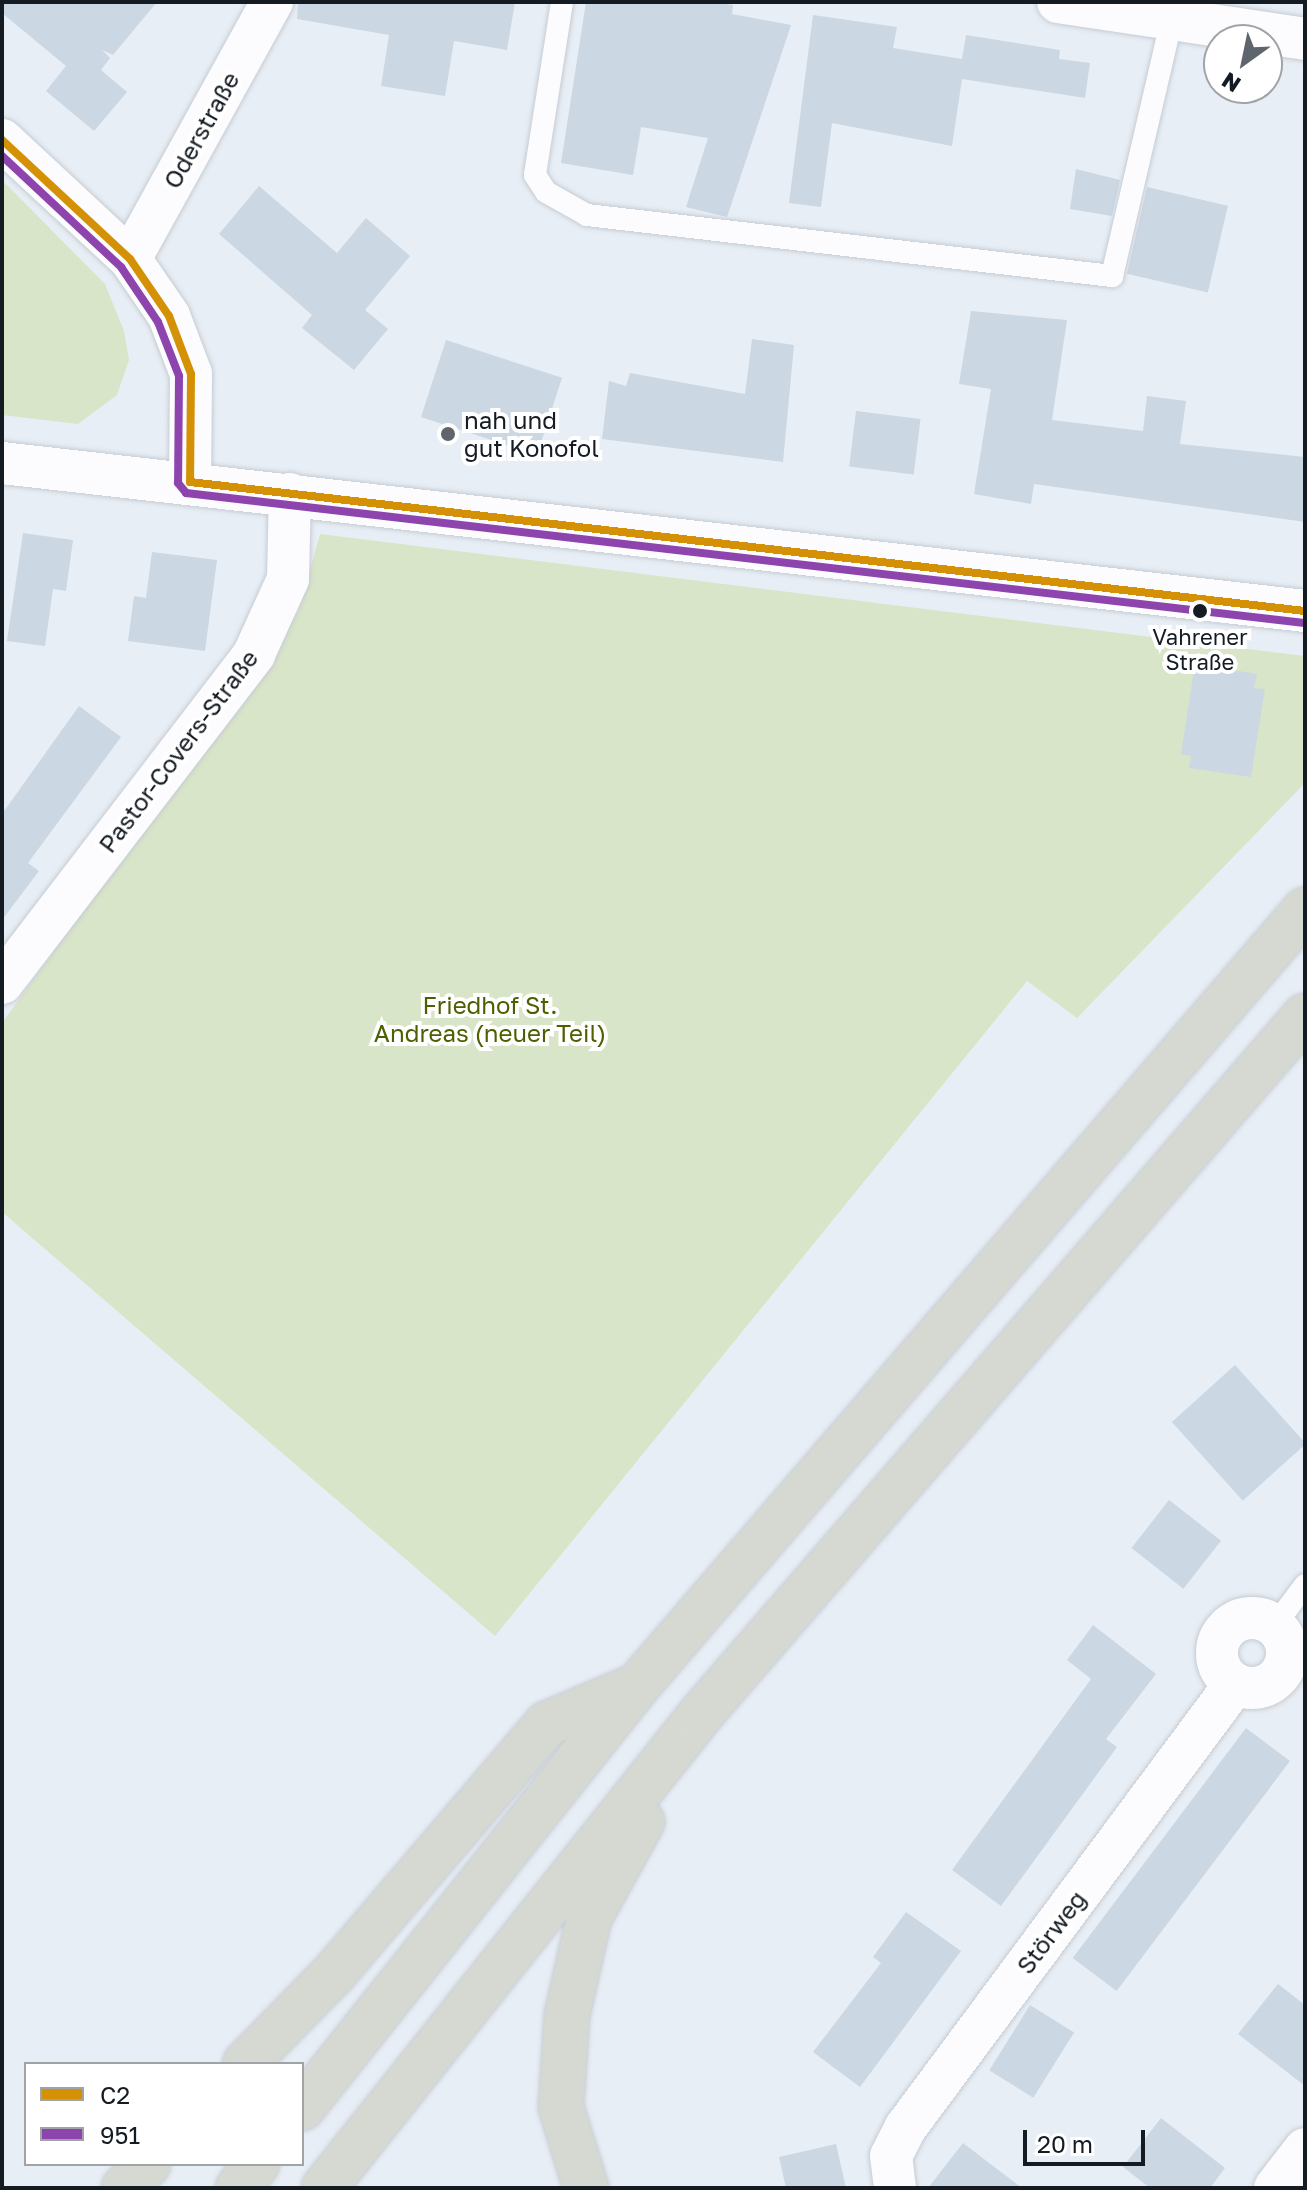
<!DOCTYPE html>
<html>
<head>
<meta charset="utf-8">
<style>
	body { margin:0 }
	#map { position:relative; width:1307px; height:2190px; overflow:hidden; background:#e8eef5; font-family:"Golos Text",sans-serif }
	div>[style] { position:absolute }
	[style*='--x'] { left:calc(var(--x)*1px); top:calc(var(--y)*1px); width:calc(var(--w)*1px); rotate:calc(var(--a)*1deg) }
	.green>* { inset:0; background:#d9e5c8 }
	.building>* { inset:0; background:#cbd7e3; transform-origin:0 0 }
	.roads { filter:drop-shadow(0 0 2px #c6ccd3) drop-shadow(0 0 2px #c6ccd3) }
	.lane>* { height:22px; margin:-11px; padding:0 11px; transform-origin:11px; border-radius:11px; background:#fcfcfe }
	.street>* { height:42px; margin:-21px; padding:0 21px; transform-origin:21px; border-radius:21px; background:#fcfcfe }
	.street>.ring { margin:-21px; padding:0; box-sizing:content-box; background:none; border:42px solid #fcfcfe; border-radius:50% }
	.highway>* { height:44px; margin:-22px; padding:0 22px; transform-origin:22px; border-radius:22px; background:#d5d9d1 }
	.bus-1>* { height:8px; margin:-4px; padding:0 4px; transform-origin:4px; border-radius:4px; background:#d59105 }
	.bus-2>* { height:8px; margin:-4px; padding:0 4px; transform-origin:4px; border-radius:4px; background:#8e44ad }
	.dots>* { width:22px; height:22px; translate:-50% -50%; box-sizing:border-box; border:4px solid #fff; border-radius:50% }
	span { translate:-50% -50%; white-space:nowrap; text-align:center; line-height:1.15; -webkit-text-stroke:8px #fff; paint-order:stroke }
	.bus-label { font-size:22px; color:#141b23 }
	.street-label { font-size:24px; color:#141b23 }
	.poi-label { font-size:24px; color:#141b23 }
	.left { translate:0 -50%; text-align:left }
	.park-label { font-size:24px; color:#4e5f01 }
	.frame { position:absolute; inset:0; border:4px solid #141b23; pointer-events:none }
	.legend { position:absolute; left:24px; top:2062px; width:280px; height:104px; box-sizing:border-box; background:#fff; border:2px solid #a1a4a7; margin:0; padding:10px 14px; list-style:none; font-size:24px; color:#141b23 }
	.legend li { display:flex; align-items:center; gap:16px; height:40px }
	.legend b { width:40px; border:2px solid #a1a4a7 }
	.north { position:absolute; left:1203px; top:24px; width:80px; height:80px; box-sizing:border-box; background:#fff; border:2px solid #a1a4a7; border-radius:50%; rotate:213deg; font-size:22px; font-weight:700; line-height:32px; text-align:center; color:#141b23 }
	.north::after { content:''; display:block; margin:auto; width:28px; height:36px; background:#5e656c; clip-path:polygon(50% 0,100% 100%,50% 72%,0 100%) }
	.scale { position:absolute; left:1023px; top:2130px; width:122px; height:36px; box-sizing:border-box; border:4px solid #141b23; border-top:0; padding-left:10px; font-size:24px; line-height:28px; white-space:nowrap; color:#141b23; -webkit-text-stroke:6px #fff; paint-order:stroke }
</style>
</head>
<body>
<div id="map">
	<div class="green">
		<div style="clip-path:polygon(2px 180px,105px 284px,124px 331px,129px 360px,117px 395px,78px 424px,2px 415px)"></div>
		<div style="clip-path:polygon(320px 534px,1305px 656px,1305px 783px,1077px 1018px,1027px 981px,495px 1636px,2px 1212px,2px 1023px,298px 613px)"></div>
	</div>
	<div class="building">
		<div style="clip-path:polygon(2px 2px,157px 2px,113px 55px,102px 50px,110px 58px,101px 70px,127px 92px,94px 131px,46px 91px,66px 66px,2px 13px)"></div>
		<div style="clip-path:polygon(298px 2px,515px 2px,507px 50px,454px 41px,445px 96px,381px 86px,389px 35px,297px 19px)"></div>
		<div style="clip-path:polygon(586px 2px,715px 2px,733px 5px,732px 14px,791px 25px,727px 217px,686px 207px,708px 138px,641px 127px,633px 175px,561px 163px)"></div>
		<div style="clip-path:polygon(813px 15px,897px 27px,893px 48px,962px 59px,966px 35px,1060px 50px,1059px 59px,1090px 63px,1085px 98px,962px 79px,952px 146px,832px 123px,821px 207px,789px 203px)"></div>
		<div style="clip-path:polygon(1076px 169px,1120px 180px,1112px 216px,1070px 209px)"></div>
		<div style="clip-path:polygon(259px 186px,337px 253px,366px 218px,410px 256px,365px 310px,388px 329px,354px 370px,302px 328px,312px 315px,219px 234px)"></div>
		<div style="left:1147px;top:187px;width:83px;height:89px;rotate:13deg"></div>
		<div style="clip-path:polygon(971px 311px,1067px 320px,1052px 420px,1143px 431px,1147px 396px,1186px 401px,1180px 444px,1305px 457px,1305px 522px,1034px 484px,1031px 504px,974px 494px,991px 389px,959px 384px)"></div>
		<div style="clip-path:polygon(752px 339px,794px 345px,783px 462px,602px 439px,609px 381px,626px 386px,630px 373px,745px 394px)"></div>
		<div style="left:446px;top:340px;width:122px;height:81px;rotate:18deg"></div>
		<div style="left:856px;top:411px;width:65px;height:56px;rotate:7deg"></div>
		<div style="clip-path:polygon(23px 533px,73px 540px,66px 591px,53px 589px,45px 646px,7px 641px)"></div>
		<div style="clip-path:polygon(152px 552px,217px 560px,205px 651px,128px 641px,134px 596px,146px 598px)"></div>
		<div style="clip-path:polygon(1195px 664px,1257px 674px,1254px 688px,1265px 689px,1251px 777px,1189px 768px,1191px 756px,1181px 754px)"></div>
		<div style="clip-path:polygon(79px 706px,121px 737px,28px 863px,39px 871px,2px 920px,2px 814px)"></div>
		<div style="left:1235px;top:1365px;width:106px;height:85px;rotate:48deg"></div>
		<div style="left:1169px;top:1500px;width:66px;height:61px;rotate:38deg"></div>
		<div style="clip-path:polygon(1093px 1625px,1156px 1674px,1106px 1739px,1117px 1747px,1001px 1906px,952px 1870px,1091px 1679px,1067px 1660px)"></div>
		<div style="left:1246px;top:1728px;width:55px;height:288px;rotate:37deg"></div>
		<div style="clip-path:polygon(906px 1912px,961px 1951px,860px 2087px,813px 2052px,881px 1963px,873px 1957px)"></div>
		<div style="clip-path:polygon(1278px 1984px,1305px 2005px,1305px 2086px,1238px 2034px)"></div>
		<div style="left:1030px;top:2005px;width:52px;height:77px;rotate:32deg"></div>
		<div style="clip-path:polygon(1161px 2118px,1225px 2168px,1210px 2188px,1150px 2188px,1123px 2167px)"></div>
		<div style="clip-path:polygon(963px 2143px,1022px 2188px,928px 2188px)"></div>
		<div style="clip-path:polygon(836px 2144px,846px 2188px,786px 2188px,779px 2157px)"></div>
	</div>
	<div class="roads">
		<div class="lane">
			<div style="--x:562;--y:2;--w:175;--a:98.9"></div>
			<div style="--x:535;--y:175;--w:20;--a:57"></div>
			<div style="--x:546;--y:192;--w:47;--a:29.3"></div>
			<div style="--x:587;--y:215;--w:529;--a:6.63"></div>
			<div style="--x:1112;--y:276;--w:264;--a:-76.9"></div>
			<div style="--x:1275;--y:1625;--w:50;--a:-53.1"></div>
		</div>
		<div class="street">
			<div style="--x:1058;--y:2;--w:250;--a:8.5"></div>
			<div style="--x:2;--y:140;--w:175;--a:42.9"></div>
			<div style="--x:130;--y:259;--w:69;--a:55.6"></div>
			<div style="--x:169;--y:316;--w:62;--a:69.2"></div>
			<div style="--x:191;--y:374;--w:108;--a:90.5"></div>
			<div style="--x:130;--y:259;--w:294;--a:-61.1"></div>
			<div style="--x:2;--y:463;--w:1311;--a:6.48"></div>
			<div style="--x:2;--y:983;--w:414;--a:-52.5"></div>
			<div style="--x:254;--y:654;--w:82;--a:-65.6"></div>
			<div style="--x:288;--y:579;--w:85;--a:-88.7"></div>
			<div class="ring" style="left:1217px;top:1618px;width:28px;height:28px"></div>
			<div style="--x:895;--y:2188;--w:32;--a:-97"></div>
			<div style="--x:891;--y:2156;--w:33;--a:-63"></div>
			<div style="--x:906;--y:2127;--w:552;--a:-53.4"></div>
			<div style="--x:1275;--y:2188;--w:49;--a:-52.4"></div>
		</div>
		<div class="highway">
			<div style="--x:245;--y:2064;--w:129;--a:-45.6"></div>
			<div style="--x:335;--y:1972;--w:326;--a:-49.5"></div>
			<div style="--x:547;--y:1724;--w:92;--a:-23"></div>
			<div style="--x:302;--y:2108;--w:540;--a:-51.54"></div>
			<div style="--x:638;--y:1685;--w:1023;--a:-49.28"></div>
			<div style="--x:124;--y:2188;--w:34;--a:-45"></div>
			<div style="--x:238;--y:2188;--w:31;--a:-52"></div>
			<div style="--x:324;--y:2188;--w:606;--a:-51.5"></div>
			<div style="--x:701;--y:1714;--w:923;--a:-49.13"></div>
			<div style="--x:586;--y:2188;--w:85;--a:-107.2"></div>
			<div style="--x:561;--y:2107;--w:92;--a:-86.3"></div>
			<div style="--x:567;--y:2015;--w:99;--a:-77.2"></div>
			<div style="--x:589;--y:1918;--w:110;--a:-61.1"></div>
		</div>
	</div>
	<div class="bus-1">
		<div style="--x:2;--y:140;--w:175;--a:42.9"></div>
		<div style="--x:130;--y:259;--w:69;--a:55.6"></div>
		<div style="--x:169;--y:316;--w:62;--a:69.2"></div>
		<div style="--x:191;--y:374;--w:108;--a:90.5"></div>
		<div style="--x:190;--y:482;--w:1122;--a:6.6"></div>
	</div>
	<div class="bus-2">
		<div style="--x:2;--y:156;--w:163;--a:43"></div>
		<div style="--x:121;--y:267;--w:66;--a:56.1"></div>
		<div style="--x:158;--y:322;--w:58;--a:68.7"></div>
		<div style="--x:179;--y:376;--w:107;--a:90.5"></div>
		<div style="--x:178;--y:483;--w:13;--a:51"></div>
		<div style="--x:186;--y:493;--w:1126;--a:6.63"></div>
	</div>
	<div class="dots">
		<div style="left:448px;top:434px;background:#5e656c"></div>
		<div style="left:1200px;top:611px;background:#141b23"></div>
	</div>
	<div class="bus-label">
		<span style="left:1200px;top:649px">Vahrener<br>Straße</span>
	</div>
	<div class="street-label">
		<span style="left:201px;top:130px;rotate:-61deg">Oderstraße</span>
		<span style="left:178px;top:751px;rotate:-53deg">Pastor-Covers-Straße</span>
		<span style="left:1051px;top:1932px;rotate:-53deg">Störweg</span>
	</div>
	<div class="poi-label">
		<span class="left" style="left:464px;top:434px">nah und<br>gut Konofol</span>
	</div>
	<div class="park-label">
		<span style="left:490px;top:1019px">Friedhof St.<br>Andreas (neuer Teil)</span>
	</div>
	<div class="frame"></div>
	<ul class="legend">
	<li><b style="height:10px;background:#d59105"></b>C2</li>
	<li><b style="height:10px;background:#8e44ad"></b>951</li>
	</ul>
	<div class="north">N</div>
	<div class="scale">20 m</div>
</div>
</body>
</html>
